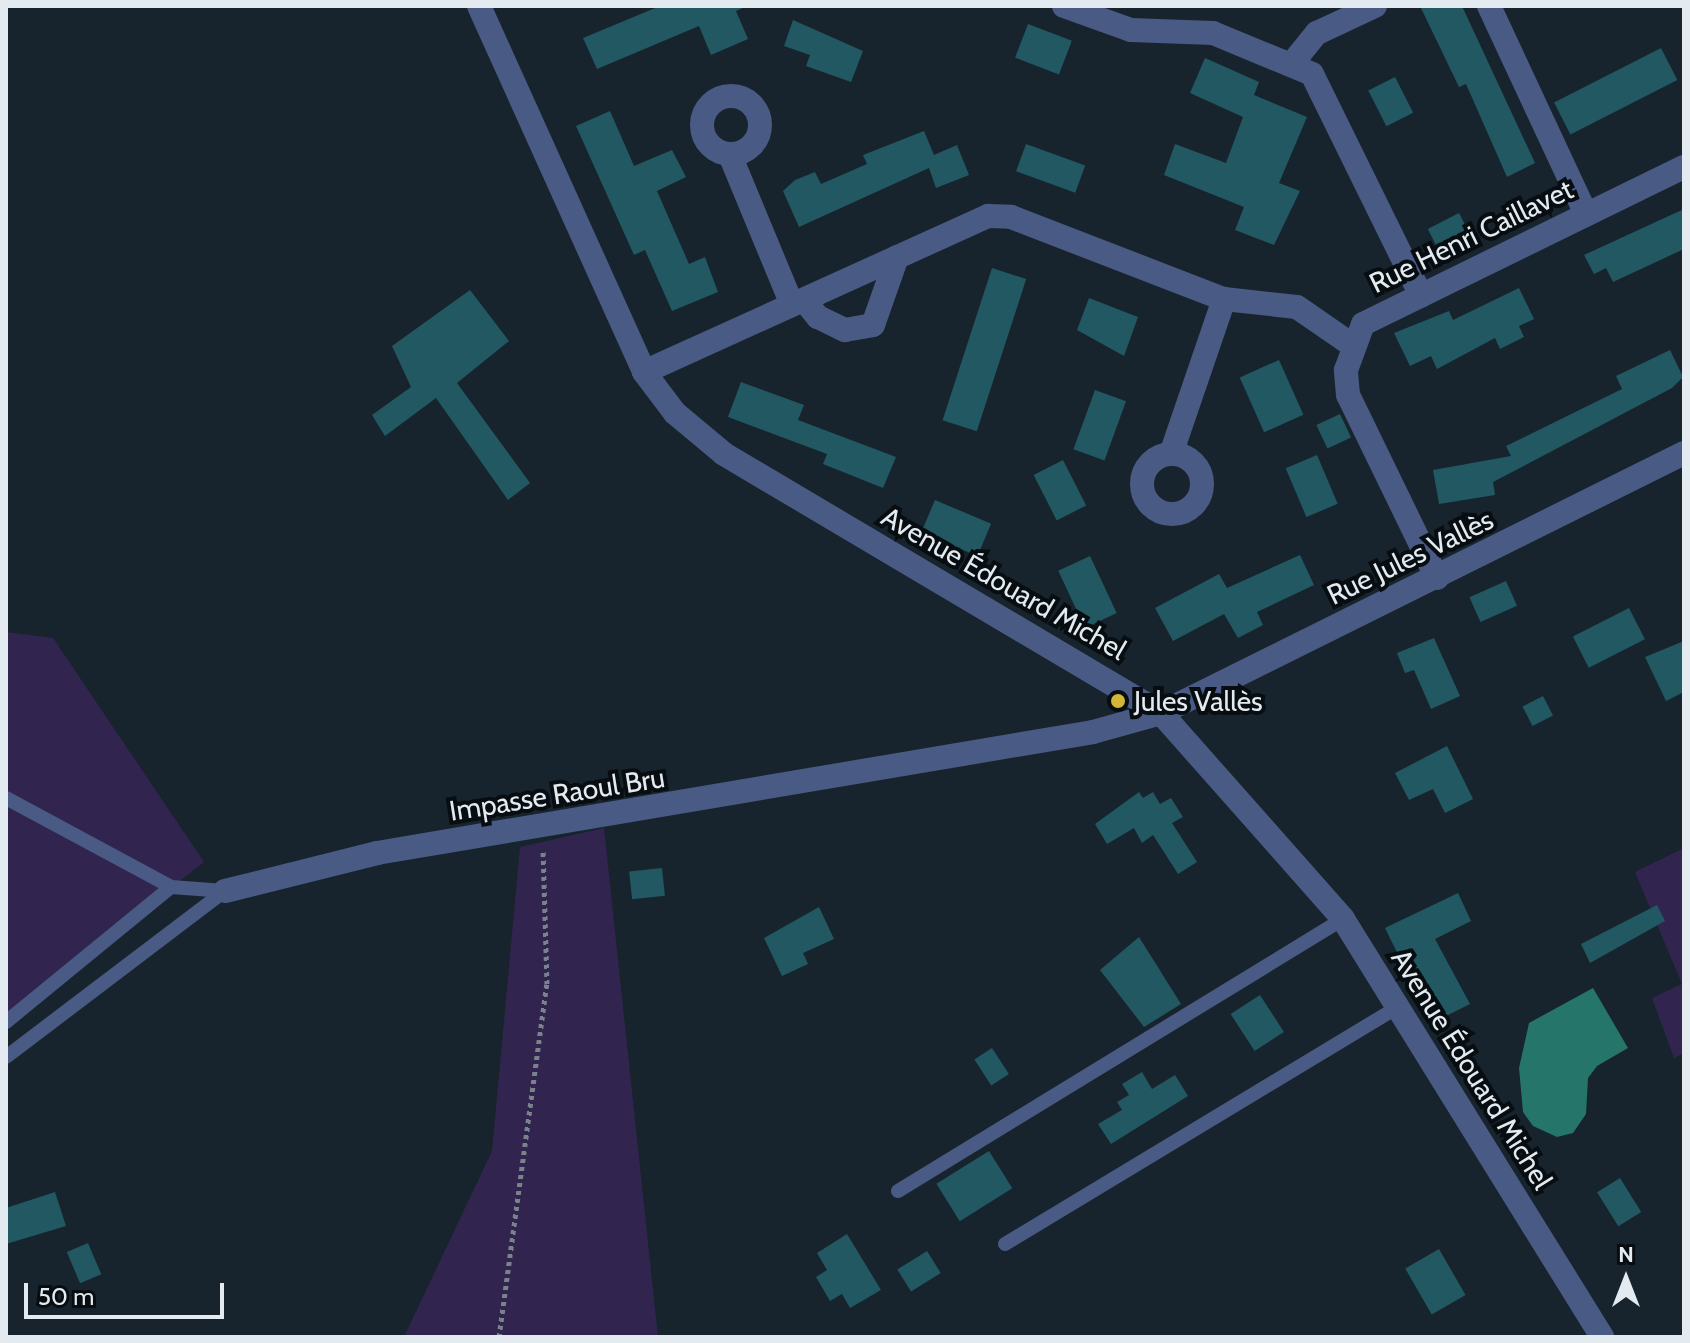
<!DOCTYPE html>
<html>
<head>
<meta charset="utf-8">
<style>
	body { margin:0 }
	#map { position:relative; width:1690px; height:1343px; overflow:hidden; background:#18242d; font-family:Cabin,sans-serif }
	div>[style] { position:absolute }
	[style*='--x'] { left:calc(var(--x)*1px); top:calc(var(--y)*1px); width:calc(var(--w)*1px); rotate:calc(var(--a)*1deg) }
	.green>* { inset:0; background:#31244f }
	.water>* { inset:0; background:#26756a }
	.building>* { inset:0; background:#215861; transform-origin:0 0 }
	.path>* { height:5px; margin-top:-2.5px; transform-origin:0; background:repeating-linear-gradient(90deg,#79838b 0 4px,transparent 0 8px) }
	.lane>* { height:14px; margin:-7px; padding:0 7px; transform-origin:7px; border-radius:7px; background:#495a84 }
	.street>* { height:24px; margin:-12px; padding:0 12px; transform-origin:12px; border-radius:12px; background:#495a84 }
	.street>.ring { margin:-12px; padding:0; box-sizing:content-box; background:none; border:24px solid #495a84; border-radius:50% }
	.dots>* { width:22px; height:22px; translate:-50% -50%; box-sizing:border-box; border:4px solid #070d11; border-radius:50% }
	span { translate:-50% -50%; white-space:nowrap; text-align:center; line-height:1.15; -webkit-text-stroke:8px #070d11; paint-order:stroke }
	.street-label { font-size:28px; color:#e3ebf1 }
	.poi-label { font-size:28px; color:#e3ebf1 }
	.left { translate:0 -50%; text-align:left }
	.frame { position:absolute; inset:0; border:8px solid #e3ebf1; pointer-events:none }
	.north { position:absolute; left:1586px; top:1239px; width:80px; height:80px; -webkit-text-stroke:6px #070d11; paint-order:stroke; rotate:0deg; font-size:22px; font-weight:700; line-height:32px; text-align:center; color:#e3ebf1 }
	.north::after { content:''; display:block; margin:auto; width:28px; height:36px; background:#e3ebf1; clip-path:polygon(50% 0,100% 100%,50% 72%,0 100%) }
	.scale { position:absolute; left:24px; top:1283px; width:200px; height:36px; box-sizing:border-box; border:4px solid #e3ebf1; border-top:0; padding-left:10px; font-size:24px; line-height:28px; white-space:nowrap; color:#e3ebf1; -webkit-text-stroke:6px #070d11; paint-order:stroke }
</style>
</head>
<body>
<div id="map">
	<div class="green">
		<div style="clip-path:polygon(6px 632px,53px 638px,204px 862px,6px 1017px)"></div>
		<div style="clip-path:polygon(604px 828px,658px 1337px,404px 1337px,492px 1151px,520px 847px)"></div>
		<div style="clip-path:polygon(1684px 848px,1684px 1053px,1674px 1058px,1652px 998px,1682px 984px,1635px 872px)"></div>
	</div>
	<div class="water">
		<div style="clip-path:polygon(1593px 988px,1628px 1048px,1597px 1066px,1588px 1078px,1586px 1114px,1573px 1133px,1557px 1137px,1533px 1126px,1523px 1112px,1519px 1068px,1529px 1023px)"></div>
	</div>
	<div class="building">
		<div style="clip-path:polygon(660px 6px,747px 6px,736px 11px,748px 39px,711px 55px,699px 26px,597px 69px,583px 38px)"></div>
		<div style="clip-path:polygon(1420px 6px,1462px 6px,1535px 163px,1507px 177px,1466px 84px,1459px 87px)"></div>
		<div style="clip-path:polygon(793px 20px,863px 51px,851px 82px,806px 66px,810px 55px,784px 46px)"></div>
		<div style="left:1028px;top:24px;width:47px;height:36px;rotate:21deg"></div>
		<div style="left:1661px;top:48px;width:36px;height:120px;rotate:63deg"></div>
		<div style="clip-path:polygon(1205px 58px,1259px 82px,1254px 95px,1307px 117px,1279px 183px,1300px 191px,1274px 245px,1235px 230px,1244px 207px,1164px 175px,1175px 144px,1226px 163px,1243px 117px,1190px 93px)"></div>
		<div style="left:1395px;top:77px;width:40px;height:30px;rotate:63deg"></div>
		<div style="clip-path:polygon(610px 111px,634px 166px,672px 150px,686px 177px,657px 191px,689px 264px,705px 257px,718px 292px,672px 311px,645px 250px,634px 255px,576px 126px)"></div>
		<div style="clip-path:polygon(924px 131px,934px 155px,957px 145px,969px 175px,936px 188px,929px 168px,799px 227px,783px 191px,795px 180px,815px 172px,821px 184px,867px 164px,863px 155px)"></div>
		<div style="left:1026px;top:144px;width:63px;height:29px;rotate:20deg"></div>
		<div style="clip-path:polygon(1684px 209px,1684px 249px,1613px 282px,1606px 268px,1594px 274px,1584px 255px)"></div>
		<div style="left:1459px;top:213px;width:38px;height:35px;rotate:63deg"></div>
		<div style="left:992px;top:268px;width:36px;height:160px;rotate:18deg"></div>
		<div style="clip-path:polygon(1519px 288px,1534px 319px,1519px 326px,1524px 337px,1500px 349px,1495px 338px,1437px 369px,1431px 356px,1410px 366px,1394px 333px,1449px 311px,1453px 320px)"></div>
		<div style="clip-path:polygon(470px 290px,509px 341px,457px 383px,530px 483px,508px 500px,436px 398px,385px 436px,372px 415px,411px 387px,392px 346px)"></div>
		<div style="clip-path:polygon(1089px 298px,1138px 317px,1124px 356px,1077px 330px)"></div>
		<div style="clip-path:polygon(1670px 350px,1683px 377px,1672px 388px,1493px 482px,1495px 495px,1439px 504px,1433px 470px,1511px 456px,1506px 446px,1622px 389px,1616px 376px)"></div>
		<div style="left:1279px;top:360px;width:60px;height:43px;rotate:66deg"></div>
		<div style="clip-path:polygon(741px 382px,804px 405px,798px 420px,896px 457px,883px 488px,823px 464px,827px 454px,728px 417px)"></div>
		<div style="left:1095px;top:390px;width:33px;height:63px;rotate:20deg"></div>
		<div style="left:1340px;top:414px;width:26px;height:26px;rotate:65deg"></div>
		<div style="left:1317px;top:455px;width:53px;height:34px;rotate:67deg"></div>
		<div style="left:1063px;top:460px;width:51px;height:33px;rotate:63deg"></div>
		<div style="left:935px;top:500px;width:61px;height:35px;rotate:23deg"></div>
		<div style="clip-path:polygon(1300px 555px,1314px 585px,1257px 612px,1263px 625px,1238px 638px,1224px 614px,1173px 641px,1155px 608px,1219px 574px,1227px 588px)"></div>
		<div style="left:1090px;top:556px;width:63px;height:35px;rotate:65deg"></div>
		<div style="left:1506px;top:581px;width:27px;height:40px;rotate:66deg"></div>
		<div style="left:1629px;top:608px;width:35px;height:63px;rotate:63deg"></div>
		<div style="clip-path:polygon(1434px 638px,1460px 696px,1431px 709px,1414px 670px,1405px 673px,1397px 653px)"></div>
		<div style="clip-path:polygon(1684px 641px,1684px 692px,1666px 701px,1645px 657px)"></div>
		<div style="left:1543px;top:696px;width:22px;height:23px;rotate:63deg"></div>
		<div style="clip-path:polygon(1447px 746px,1473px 799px,1445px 813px,1433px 789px,1409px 800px,1395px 773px)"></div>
		<div style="clip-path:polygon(1139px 792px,1143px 798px,1153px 792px,1160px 804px,1171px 798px,1183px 817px,1172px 823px,1197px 862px,1178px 874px,1153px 835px,1142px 843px,1134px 828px,1107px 844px,1095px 824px)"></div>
		<div style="left:662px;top:868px;width:28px;height:33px;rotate:84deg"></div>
		<div style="clip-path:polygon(1458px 893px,1471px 921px,1435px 939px,1470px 1004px,1432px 1023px,1385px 928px)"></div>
		<div style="clip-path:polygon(1657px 905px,1665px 921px,1590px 963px,1581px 944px)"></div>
		<div style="clip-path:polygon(819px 907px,834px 939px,803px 953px,808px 964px,782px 976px,764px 938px)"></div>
		<div style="clip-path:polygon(1139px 937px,1181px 1004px,1144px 1027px,1100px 970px)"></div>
		<div style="left:1260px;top:995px;width:44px;height:35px;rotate:57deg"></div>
		<div style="left:992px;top:1048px;width:31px;height:21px;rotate:57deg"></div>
		<div style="clip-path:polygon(1142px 1072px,1152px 1089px,1175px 1075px,1188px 1096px,1111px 1144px,1098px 1124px,1122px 1110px,1117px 1102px,1129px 1095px,1122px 1084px)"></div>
		<div style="left:989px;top:1151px;width:44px;height:62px;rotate:58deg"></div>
		<div style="left:1620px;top:1178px;width:40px;height:27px;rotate:58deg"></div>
		<div style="clip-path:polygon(55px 1192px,66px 1226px,6px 1244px,6px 1208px)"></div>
		<div style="clip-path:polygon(847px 1234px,881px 1290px,850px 1308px,842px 1294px,830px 1301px,816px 1277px,827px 1270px,817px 1253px)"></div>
		<div style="left:88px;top:1243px;width:34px;height:23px;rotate:67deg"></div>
		<div style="left:1439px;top:1249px;width:53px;height:39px;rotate:60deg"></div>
		<div style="left:927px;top:1251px;width:26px;height:35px;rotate:58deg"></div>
	</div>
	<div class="path">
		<div style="--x:499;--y:1337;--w:356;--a:-82.3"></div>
		<div style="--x:547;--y:984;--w:135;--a:-91.7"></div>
	</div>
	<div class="lane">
		<div style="--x:6;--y:798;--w:187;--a:28.3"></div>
		<div style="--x:171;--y:887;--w:54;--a:4.2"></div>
		<div style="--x:6;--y:1022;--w:213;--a:-39.3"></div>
		<div style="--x:6;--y:1057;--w:275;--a:-37.2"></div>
		<div style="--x:898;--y:1191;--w:522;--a:-31.43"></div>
		<div style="--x:1005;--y:1244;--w:460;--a:-31.1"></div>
	</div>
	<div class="street">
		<div style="--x:479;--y:6;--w:401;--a:65.7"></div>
		<div style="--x:644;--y:372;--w:51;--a:52.9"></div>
		<div style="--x:675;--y:413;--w:64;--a:39.9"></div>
		<div style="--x:724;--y:454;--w:508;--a:30.65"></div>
		<div style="--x:1161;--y:713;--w:275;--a:48.5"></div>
		<div style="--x:1343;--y:919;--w:492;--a:58.2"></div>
		<div style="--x:1064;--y:6;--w:71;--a:19.7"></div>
		<div style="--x:1131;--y:30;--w:82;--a:2.1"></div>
		<div style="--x:1213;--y:33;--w:107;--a:22.5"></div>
		<div style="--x:1312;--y:74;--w:247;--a:63.8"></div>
		<div style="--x:1489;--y:6;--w:230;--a:65"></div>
		<div style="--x:1294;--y:61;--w:36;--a:-51"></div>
		<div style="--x:1317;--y:33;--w:64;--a:-25"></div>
		<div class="ring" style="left:702px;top:96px;width:34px;height:34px"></div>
		<div style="--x:730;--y:155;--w:162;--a:67.5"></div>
		<div style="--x:804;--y:300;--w:22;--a:51"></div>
		<div style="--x:818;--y:317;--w:30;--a:26"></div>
		<div style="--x:845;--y:330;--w:28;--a:-10"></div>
		<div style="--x:873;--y:325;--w:72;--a:-70.6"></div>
		<div style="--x:644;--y:372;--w:378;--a:-24.4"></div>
		<div style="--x:988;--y:216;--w:23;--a:2"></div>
		<div style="--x:1011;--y:217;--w:228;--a:21.1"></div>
		<div style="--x:1224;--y:299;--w:73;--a:6.3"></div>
		<div style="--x:1297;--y:307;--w:67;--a:34.6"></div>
		<div style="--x:1171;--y:454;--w:164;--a:-71.1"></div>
		<div class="ring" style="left:1142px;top:454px;width:36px;height:36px"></div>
		<div style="--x:1437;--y:578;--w:203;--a:-115.9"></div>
		<div style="--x:1348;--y:395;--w:25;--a:-95"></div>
		<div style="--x:1346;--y:370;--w:49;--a:-69.7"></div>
		<div style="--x:1363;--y:324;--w:357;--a:-26.1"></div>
		<div style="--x:225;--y:891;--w:157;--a:-14"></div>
		<div style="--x:377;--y:853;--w:726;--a:-9.59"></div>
		<div style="--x:1093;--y:732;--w:71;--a:-15.6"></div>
		<div style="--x:1161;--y:713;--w:584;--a:-26.43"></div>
	</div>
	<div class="dots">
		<div style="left:1118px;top:701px;background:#d3b635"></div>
	</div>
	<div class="street-label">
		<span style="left:1471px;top:236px;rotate:-26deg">Rue Henri Caillavet</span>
		<span style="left:1410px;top:557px;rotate:-26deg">Rue Jules Vallès</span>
		<span style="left:1004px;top:583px;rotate:30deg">Avenue Édouard Michel</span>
		<span style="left:557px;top:794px;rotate:-9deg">Impasse Raoul Bru</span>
		<span style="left:1472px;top:1069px;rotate:58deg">Avenue Édouard Michel</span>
	</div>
	<div class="poi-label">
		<span class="left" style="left:1134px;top:701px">Jules Vallès</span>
	</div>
	<div class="frame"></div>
	<div class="north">N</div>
	<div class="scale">50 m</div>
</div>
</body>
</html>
